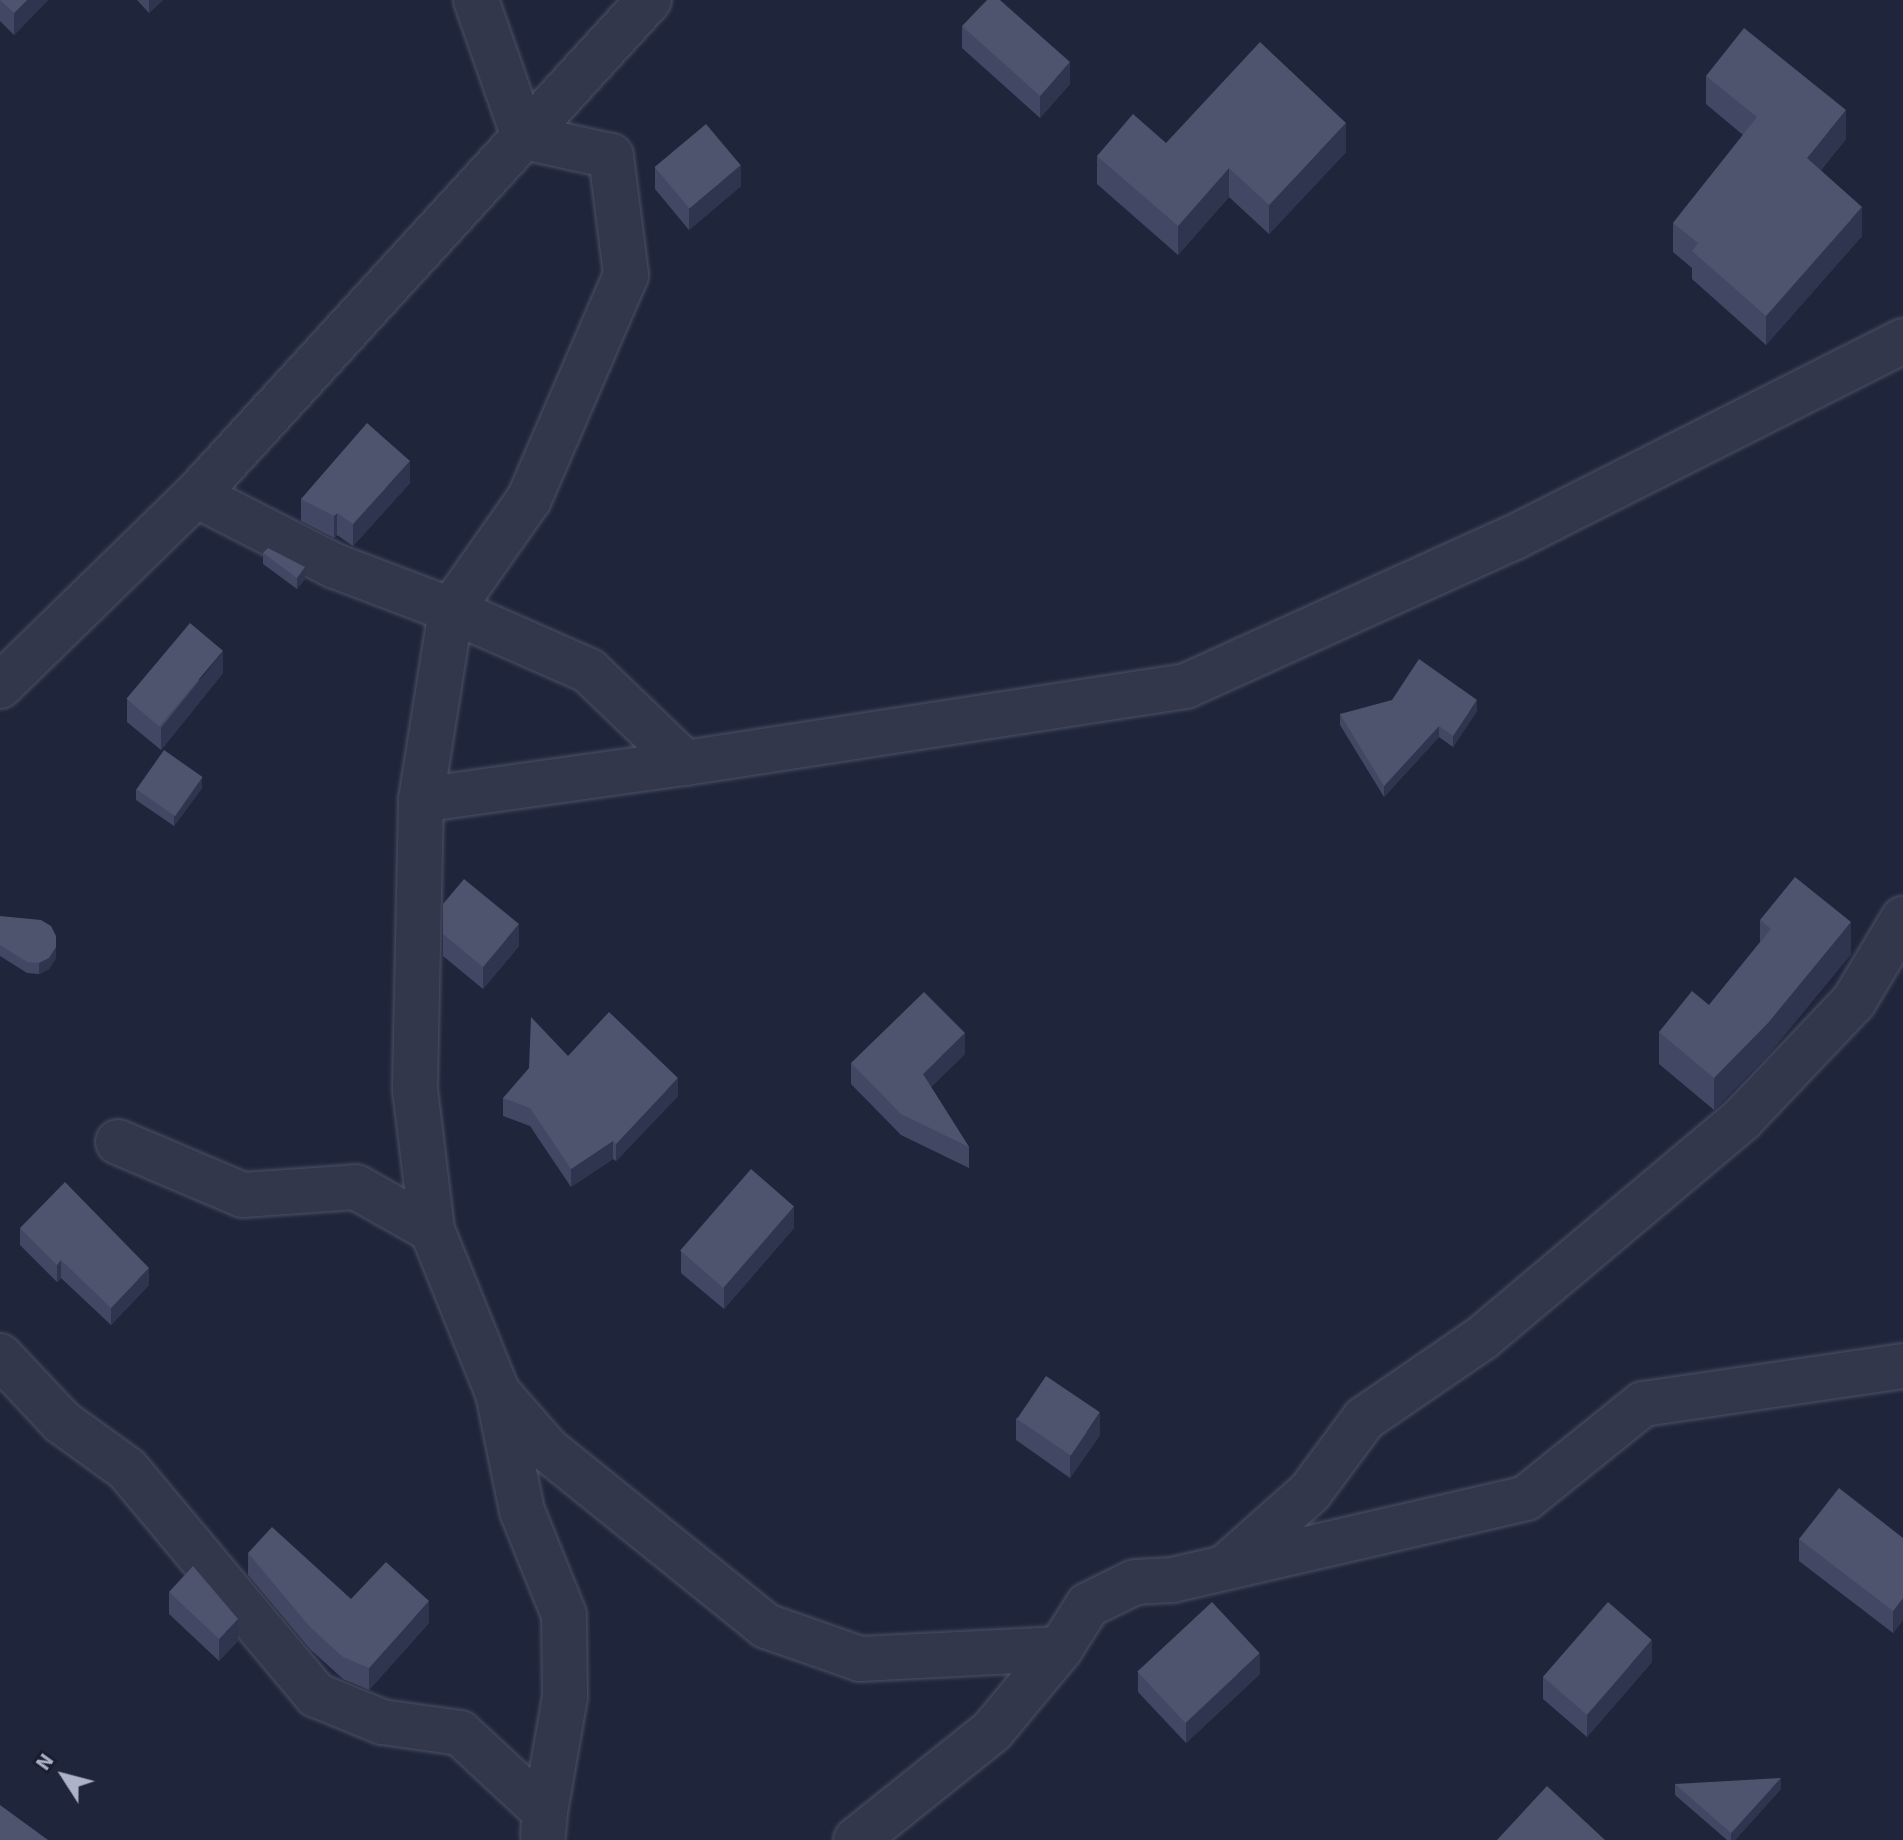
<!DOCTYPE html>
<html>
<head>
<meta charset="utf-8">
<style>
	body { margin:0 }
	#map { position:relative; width:1903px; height:1840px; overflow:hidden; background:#1f253b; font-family:"Source Sans 3",sans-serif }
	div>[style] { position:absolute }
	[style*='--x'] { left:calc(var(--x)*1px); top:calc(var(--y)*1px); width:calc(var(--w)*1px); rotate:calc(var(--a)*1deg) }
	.roads { filter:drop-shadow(0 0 2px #4d5266) drop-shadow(0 0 2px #4d5266) }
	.minor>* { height:44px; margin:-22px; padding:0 22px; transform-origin:22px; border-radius:22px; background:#33374b }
	.wall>* { inset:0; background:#424864 }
	.shaded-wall>* { inset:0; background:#2f354f }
	.building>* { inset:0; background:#4e536e; transform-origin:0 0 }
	span { translate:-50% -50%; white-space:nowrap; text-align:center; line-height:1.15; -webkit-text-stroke:7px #181d30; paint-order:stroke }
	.north { position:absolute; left:24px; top:1736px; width:80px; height:80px; -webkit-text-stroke:6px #181d30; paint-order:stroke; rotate:306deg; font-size:22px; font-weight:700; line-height:32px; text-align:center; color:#adb2c8 }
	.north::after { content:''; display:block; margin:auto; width:28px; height:36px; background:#adb2c8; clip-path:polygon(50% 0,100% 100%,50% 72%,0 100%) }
</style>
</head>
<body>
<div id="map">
	<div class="roads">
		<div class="minor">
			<div style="--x:476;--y:0;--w:145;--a:70.7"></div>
			<div style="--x:524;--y:137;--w:89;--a:12.3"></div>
			<div style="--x:611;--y:156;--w:120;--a:82.8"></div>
			<div style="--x:626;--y:275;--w:244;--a:113.4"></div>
			<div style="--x:529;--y:499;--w:136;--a:125.1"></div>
			<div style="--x:451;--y:610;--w:192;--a:99"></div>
			<div style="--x:421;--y:800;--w:267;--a:-8"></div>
			<div style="--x:196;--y:495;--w:156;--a:27.1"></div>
			<div style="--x:335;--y:566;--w:124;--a:20.8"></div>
			<div style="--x:451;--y:610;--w:151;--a:23.8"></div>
			<div style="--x:589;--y:671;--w:133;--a:43.8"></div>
			<div style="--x:685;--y:763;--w:507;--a:-8.74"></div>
			<div style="--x:1186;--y:686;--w:359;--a:-24.4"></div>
			<div style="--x:1513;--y:538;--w:437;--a:-26.8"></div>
			<div style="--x:0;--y:686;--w:274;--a:-44.3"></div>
			<div style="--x:196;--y:495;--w:671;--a:-47.54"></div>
			<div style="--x:421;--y:800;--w:289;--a:91.2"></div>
			<div style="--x:415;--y:1089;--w:142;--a:83.1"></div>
			<div style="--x:432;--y:1230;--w:176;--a:68"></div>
			<div style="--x:498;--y:1393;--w:120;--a:78.5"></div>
			<div style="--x:522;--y:1511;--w:112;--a:68"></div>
			<div style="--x:564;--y:1615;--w:82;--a:89.3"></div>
			<div style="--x:565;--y:1697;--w:117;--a:99.9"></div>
			<div style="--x:118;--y:1142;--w:136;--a:23"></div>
			<div style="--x:243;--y:1195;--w:113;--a:-4"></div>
			<div style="--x:356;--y:1187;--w:87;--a:29.5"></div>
			<div style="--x:0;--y:1356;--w:91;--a:46.8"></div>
			<div style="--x:62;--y:1422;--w:80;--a:35.9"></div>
			<div style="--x:127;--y:1469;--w:295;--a:50.1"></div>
			<div style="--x:316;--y:1695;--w:71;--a:22.2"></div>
			<div style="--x:382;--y:1722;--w:79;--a:8"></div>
			<div style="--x:460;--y:1733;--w:116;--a:42.9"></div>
			<div style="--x:545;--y:1812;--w:23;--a:95"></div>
			<div style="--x:499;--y:1394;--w:74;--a:48.8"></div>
			<div style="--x:548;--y:1450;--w:280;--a:38.9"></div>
			<div style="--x:766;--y:1626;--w:100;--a:19.3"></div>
			<div style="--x:860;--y:1659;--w:200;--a:-2.9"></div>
			<div style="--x:1230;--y:1563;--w:107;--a:-41.6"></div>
			<div style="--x:1310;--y:1492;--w:91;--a:-53.5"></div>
			<div style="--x:1364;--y:1419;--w:143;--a:-34.5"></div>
			<div style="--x:1482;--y:1338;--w:340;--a:-40.1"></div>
			<div style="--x:1742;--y:1119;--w:163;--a:-46.5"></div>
			<div style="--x:1854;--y:1001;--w:96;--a:-59.1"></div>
			<div style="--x:856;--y:1840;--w:174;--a:-38.7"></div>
			<div style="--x:992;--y:1731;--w:107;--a:-50.3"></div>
			<div style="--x:1060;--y:1649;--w:52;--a:-57.5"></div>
			<div style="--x:1088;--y:1605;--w:52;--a:-26.1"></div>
			<div style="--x:1135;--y:1582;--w:37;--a:-3"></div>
			<div style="--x:1172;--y:1580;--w:363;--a:-13"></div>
			<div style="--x:1526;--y:1498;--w:150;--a:-38.8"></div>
			<div style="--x:1643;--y:1404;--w:263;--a:-8.3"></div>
		</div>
	</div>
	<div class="wall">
		<div style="clip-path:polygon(0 0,48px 0,14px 35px,0 21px)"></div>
		<div style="clip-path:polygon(137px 0,163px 0,149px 13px)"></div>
		<div style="clip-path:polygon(962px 26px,1070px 84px,1040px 118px,962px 48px)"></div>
		<div style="clip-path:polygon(1706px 76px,1846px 139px,1821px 170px,1862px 236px,1766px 345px,1692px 279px,1692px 268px,1673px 252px,1673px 223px,1743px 135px,1706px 104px)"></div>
		<div style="clip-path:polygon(1166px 143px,1346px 152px,1269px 234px,1229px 197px,1178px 255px,1097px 184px,1097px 156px)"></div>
		<div style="clip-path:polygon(655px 167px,741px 186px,689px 230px,655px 189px)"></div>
		<div style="clip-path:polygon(410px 483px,353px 546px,337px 535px,334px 538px,301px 521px,301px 499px)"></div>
		<div style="clip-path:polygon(263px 553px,305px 579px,297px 589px,263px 564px)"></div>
		<div style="clip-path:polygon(223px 673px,161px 750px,127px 722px,127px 700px)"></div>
		<div style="clip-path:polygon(1477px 711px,1453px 747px,1439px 737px,1384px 797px,1340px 725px,1340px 714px)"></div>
		<div style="clip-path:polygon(202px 788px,174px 826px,136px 800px,136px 789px)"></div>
		<div style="clip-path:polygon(443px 904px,519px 946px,483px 989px,443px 956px)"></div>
		<div style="clip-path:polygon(0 916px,56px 958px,49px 969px,39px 974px,27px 973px,0 956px)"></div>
		<div style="clip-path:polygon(1760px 920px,1851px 954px,1768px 1055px,1714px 1110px,1659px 1064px,1659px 1032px,1709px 1005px,1760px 942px)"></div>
		<div style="clip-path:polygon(965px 1054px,931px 1087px,969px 1147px,969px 1168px,901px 1135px,851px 1084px,851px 1063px)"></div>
		<div style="clip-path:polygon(568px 1056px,678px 1096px,616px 1161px,613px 1159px,571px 1187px,530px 1126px,503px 1116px,503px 1098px)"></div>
		<div style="clip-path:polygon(20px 1228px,149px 1285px,111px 1325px,61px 1278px,57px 1282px,20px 1245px)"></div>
		<div style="clip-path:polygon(794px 1228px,724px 1309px,681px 1273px,681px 1251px)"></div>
		<div style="clip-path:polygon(1016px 1418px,1100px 1435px,1070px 1478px,1016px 1440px)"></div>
		<div style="clip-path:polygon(1903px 1538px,1903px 1620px,1893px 1633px,1799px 1561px,1799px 1539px)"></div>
		<div style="clip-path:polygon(248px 1553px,351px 1599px,429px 1623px,369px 1690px,343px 1679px,310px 1649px,248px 1575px)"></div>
		<div style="clip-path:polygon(169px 1592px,238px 1641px,219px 1661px,169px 1614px)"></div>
		<div style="clip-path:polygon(1652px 1662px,1587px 1737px,1543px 1699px,1543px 1677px)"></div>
		<div style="clip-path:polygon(1138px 1672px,1260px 1674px,1186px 1743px,1138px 1692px)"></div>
		<div style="clip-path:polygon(1675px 1784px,1781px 1789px,1735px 1840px,1727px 1840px,1675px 1795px)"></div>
	</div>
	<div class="shaded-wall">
		<div style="clip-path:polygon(27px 0,48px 0,14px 35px,14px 13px)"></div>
		<div style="clip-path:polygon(149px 0,163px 0,149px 13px)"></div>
		<div style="clip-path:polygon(1070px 62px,1070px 84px,1040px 118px,1040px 96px)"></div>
		<div style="clip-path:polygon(1846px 110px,1846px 139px,1807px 187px,1807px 158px)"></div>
		<div style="clip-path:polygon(1346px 123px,1346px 152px,1269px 234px,1269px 205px)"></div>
		<div style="clip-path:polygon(741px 165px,741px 186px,689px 230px,689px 208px)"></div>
		<div style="clip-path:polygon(1229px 168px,1229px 197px,1178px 255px,1178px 226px)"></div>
		<div style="clip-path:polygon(1862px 207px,1862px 236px,1766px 345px,1766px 316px)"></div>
		<div style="clip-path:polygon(410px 461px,410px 483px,353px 546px,353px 524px)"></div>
		<div style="clip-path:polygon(337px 513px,337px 535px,334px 538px,334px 516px)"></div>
		<div style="clip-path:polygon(305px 567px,305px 579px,297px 589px,297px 578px)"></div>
		<div style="clip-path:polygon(223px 651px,223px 673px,161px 750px,161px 728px)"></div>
		<div style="clip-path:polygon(1477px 700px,1477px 711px,1453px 747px,1453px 736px)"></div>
		<div style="clip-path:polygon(1439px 726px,1439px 737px,1384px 797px,1384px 786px)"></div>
		<div style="clip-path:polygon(202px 777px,202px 788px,174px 826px,174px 815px)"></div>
		<div style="clip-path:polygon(1851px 922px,1851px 954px,1768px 1055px,1714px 1110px,1714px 1078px)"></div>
		<div style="clip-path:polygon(519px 924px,519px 946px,483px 989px,483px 967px)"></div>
		<div style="clip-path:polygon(56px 936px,56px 958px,49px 969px,39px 974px,39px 963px)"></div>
		<div style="clip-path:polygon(965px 1033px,965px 1054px,923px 1095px,923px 1074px)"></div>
		<div style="clip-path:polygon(678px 1078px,678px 1096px,616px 1161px,616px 1144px)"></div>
		<div style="clip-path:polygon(613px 1141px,613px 1159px,571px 1187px,571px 1169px)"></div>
		<div style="clip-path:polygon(794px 1206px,794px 1228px,724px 1309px,724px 1287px)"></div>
		<div style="clip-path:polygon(61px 1260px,61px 1278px,57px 1282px,57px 1265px)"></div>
		<div style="clip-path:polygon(149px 1268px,149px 1285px,111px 1325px,111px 1308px)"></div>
		<div style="clip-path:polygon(1100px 1413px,1100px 1435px,1070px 1478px,1070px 1456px)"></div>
		<div style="clip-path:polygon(1903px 1598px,1903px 1620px,1893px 1633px,1893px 1611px)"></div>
		<div style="clip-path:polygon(429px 1601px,429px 1623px,369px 1690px,369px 1668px)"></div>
		<div style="clip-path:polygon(238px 1619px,238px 1641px,219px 1661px,219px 1639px)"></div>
		<div style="clip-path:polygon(1652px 1640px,1652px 1662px,1587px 1737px,1587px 1715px)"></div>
		<div style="clip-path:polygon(1260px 1653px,1260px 1674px,1186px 1743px,1186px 1723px)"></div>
		<div style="clip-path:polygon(1781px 1778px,1781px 1789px,1735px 1840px,1731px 1840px,1731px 1833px)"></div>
	</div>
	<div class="building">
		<div style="clip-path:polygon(0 0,27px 0,14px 13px)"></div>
		<div style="clip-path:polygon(987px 0,1000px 0,1070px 62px,1040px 96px,962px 26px)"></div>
		<div style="clip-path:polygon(1744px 28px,1846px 110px,1807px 158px,1862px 207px,1766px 316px,1692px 251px,1698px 243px,1673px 223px,1757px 117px,1706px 76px)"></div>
		<div style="clip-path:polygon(1260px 42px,1346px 123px,1269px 205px,1229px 168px,1178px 226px,1097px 156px,1133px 114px,1166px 143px)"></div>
		<div style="left:706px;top:124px;width:54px;height:67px;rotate:50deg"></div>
		<div style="clip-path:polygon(367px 423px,410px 461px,353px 524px,337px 513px,334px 516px,301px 499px)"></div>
		<div style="clip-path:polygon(268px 548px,305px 567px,297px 578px,263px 553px)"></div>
		<div style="left:190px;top:623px;width:43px;height:99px;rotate:40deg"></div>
		<div style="clip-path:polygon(1419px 659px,1477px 700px,1453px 736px,1439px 726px,1384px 786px,1340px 714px,1392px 700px)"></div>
		<div style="left:164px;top:750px;width:47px;height:48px;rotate:35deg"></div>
		<div style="clip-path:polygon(1795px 877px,1851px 922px,1768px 1023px,1714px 1078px,1659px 1032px,1692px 991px,1709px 1005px,1771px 929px,1760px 920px)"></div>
		<div style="clip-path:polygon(464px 879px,519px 924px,483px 967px,443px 934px,443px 904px)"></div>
		<div style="clip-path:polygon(0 916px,41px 920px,51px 926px,56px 936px,56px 947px,49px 958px,39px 963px,27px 962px,0 945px)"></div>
		<div style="clip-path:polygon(924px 992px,965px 1033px,923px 1074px,969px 1147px,901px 1114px,851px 1063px)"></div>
		<div style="clip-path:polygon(609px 1012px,678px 1078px,616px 1144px,613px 1141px,571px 1169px,530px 1108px,503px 1098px,529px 1068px,531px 1017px,568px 1056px)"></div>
		<div style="left:751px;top:1169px;width:57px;height:108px;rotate:41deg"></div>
		<div style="clip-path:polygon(65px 1182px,149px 1268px,111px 1308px,61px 1260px,57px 1265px,20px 1228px)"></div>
		<div style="left:1046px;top:1376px;width:65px;height:52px;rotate:34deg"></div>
		<div style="clip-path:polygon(1839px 1488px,1903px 1538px,1903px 1598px,1893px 1611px,1799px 1539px)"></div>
		<div style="clip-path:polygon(272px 1527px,351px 1599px,386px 1562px,429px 1601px,369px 1668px,343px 1657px,310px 1627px,248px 1553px)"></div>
		<div style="clip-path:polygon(193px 1566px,238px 1619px,219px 1639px,169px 1592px)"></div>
		<div style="left:1212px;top:1602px;width:70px;height:102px;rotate:47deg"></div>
		<div style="left:1608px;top:1602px;width:58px;height:99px;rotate:41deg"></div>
		<div style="clip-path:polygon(1781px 1778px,1731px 1833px,1675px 1784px)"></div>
		<div style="clip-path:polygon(1547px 1786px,1605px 1840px,1497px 1840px)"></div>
		<div style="clip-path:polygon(0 1805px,48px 1840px,0 1840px)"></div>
	</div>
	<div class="north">N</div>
</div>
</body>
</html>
